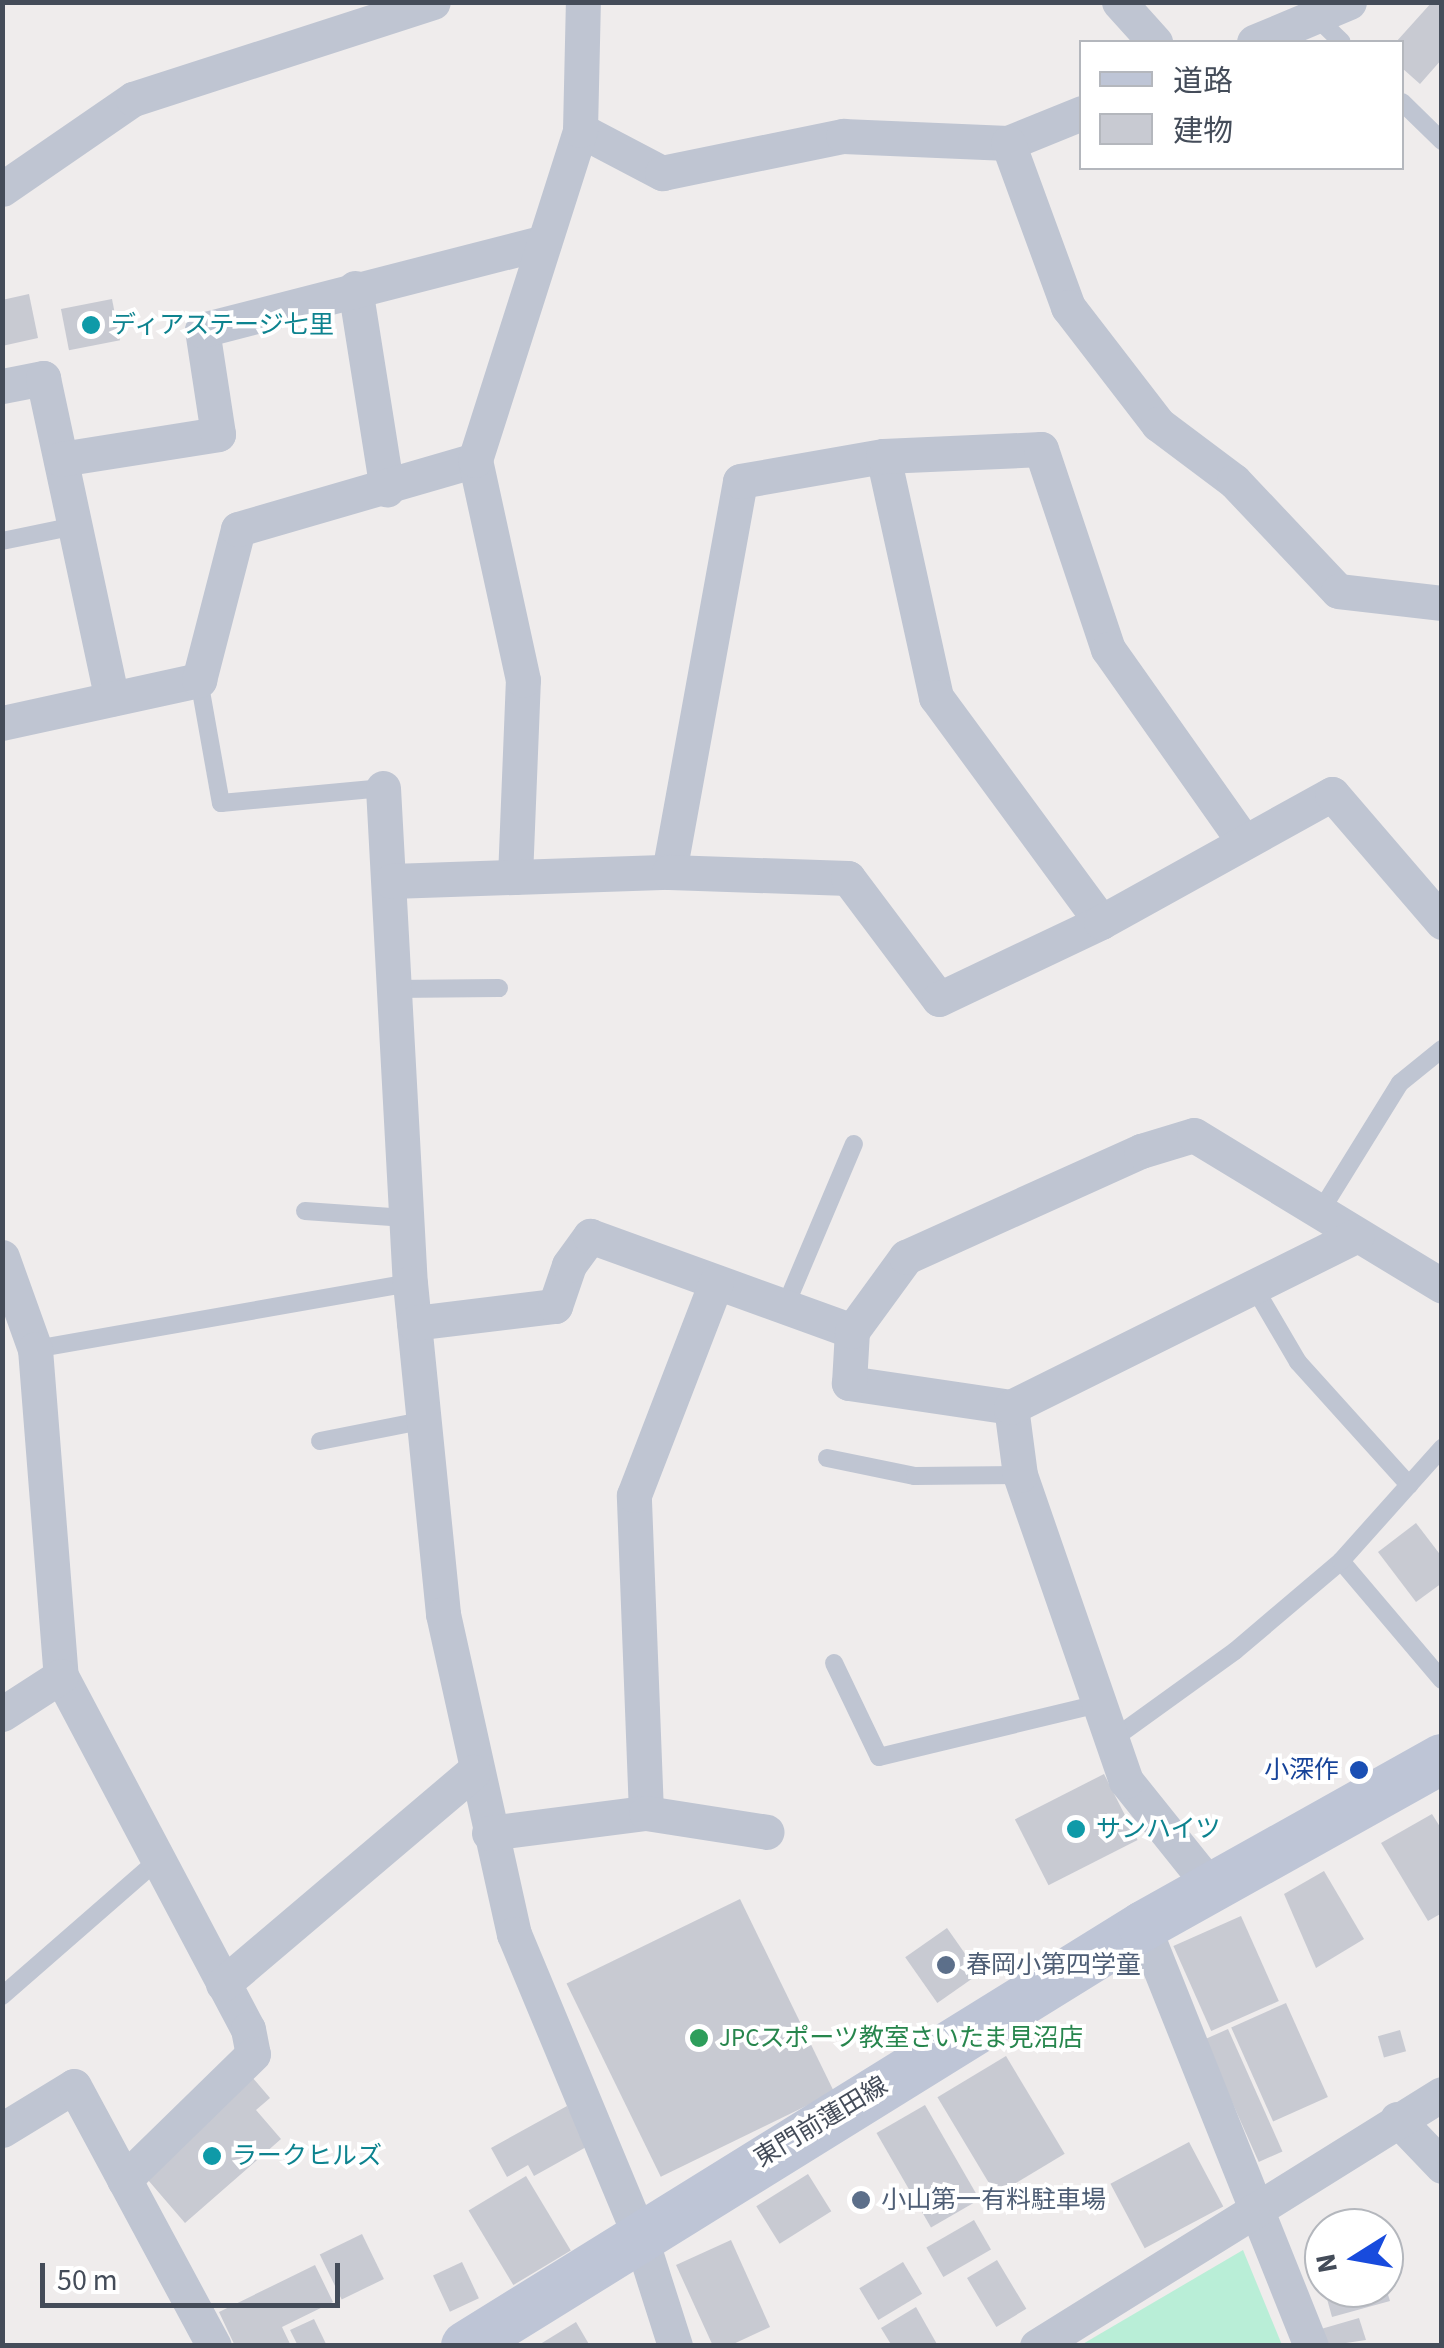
<!DOCTYPE html>
<html>
<head>
<meta charset="utf-8">
<style>
	body { margin:0 }
	#map { position:relative; width:1444px; height:2348px; overflow:hidden; background:#efecec; font-family:"Source Sans 3","Noto Sans JP",sans-serif }
	div>[style] { position:absolute }
	[style*='--x'] { left:calc(var(--x)*1px); top:calc(var(--y)*1px); width:calc(var(--w)*1px); rotate:calc(var(--a)*1deg) }
	.green>* { inset:0; background:#b9eed7 }
	.building>* { inset:0; background:#c8cad2; transform-origin:0 0 }
	.lane>* { height:18px; margin:-9px; padding:0 9px; transform-origin:9px; border-radius:9px; background:#bfc5d2 }
	.street>* { height:35px; margin:-17.5px; padding:0 17.5px; transform-origin:17.5px; border-radius:17.5px; background:#bfc5d2 }
	.secondary>* { height:50px; margin:-25px; padding:0 25px; transform-origin:25px; border-radius:25px; background:#bec5d6 }
	.dots>* { width:28px; height:28px; translate:-50% -50%; box-sizing:border-box; border:5px solid #fff; border-radius:50% }
	span { translate:-50% -50%; white-space:nowrap; text-align:center; line-height:1.15; -webkit-text-stroke:8px #fff; paint-order:stroke }
	.culture-label { font-size:25px; color:#0d838f }
	.left { translate:0 -50%; text-align:left }
	.transit-label { font-size:25px; color:#164399 }
	.right { translate:-100% -50%; text-align:right }
	.service-label { font-size:25px; color:#4e5e75 }
	.leisure-label { font-size:25px; color:#27864d }
	.street-label { font-size:25px; color:#444c59 }
	.frame { position:absolute; inset:0; border:5px solid #444c59; pointer-events:none }
	.legend { position:absolute; left:1079px; top:40px; width:325px; height:130px; box-sizing:border-box; background:#fff; border:2px solid #b4b7bd; margin:0; padding:12px 18px; list-style:none; font-size:30px; color:#444c59 }
	.legend li { display:flex; align-items:center; gap:20px; height:50px }
	.legend b { width:50px; border:2px solid #b4b7bd }
	.north { position:absolute; left:1304px; top:2208px; width:100px; height:100px; box-sizing:border-box; background:#fff; border:2px solid #b4b7bd; border-radius:50%; rotate:259deg; font-size:28px; font-weight:700; line-height:40px; text-align:center; color:#444c59 }
	.north::after { content:''; display:block; margin:auto; width:35px; height:45px; background:#184bdd; clip-path:polygon(50% 0,100% 100%,50% 72%,0 100%) }
	.scale { position:absolute; left:40px; top:2263px; width:300px; height:45px; box-sizing:border-box; border:5px solid #444c59; border-top:0; padding-left:12px; font-size:30px; line-height:35px; white-space:nowrap; color:#444c59; -webkit-text-stroke:8px #fff; paint-order:stroke }
</style>
</head>
<body>
<div id="map">
	<div class="green">
		<div style="clip-path:polygon(1243px 2250px,1282px 2345px,1081px 2345px)"></div>
	</div>
	<div class="building">
		<div style="clip-path:polygon(1432px 2px,1442px 2px,1442px 59px,1420px 84px,1402px 68px,1402px 42px,1396px 42px)"></div>
		<div style="clip-path:polygon(29px 294px,38px 338px,2px 346px,2px 300px)"></div>
		<div style="left:112px;top:299px;width:42px;height:52px;rotate:79deg"></div>
		<div style="clip-path:polygon(1416px 1523px,1442px 1557px,1442px 1583px,1416px 1602px,1378px 1552px)"></div>
		<div style="left:1104px;top:1774px;width:74px;height:100px;rotate:63deg"></div>
		<div style="clip-path:polygon(1432px 1814px,1442px 1830px,1442px 1913px,1428px 1921px,1381px 1843px)"></div>
		<div style="clip-path:polygon(1324px 1871px,1364px 1939px,1316px 1968px,1284px 1894px)"></div>
		<div style="left:740px;top:1899px;width:215px;height:193px;rotate:64deg"></div>
		<div style="left:1241px;top:1916px;width:93px;height:74px;rotate:66deg"></div>
		<div style="left:947px;top:1928px;width:56px;height:51px;rotate:55deg"></div>
		<div style="left:1286px;top:2003px;width:103px;height:60px;rotate:66deg"></div>
		<div style="left:1228px;top:2029px;width:134px;height:26px;rotate:66deg"></div>
		<div style="left:1400px;top:2030px;width:22px;height:23px;rotate:74deg"></div>
		<div style="left:1006px;top:2056px;width:114px;height:80px;rotate:59deg"></div>
		<div style="clip-path:polygon(252px 2077px,270px 2098px,256px 2110px,281px 2139px,185px 2223px,142px 2173px)"></div>
		<div style="left:925px;top:2105px;width:109px;height:56px;rotate:60deg"></div>
		<div style="clip-path:polygon(567px 2106px,588px 2146px,534px 2176px,528px 2165px,507px 2177px,491px 2148px)"></div>
		<div style="left:1189px;top:2142px;width:73px;height:89px;rotate:62deg"></div>
		<div style="left:808px;top:2174px;width:44px;height:61px;rotate:58deg"></div>
		<div style="left:526px;top:2176px;width:87px;height:67px;rotate:59deg"></div>
		<div style="left:974px;top:2220px;width:34px;height:55px;rotate:60deg"></div>
		<div style="left:362px;top:2234px;width:50px;height:47px;rotate:64deg"></div>
		<div style="clip-path:polygon(731px 2240px,770px 2327px,729px 2346px,713px 2346px,676px 2265px)"></div>
		<div style="left:997px;top:2260px;width:57px;height:35px;rotate:59deg"></div>
		<div style="left:462px;top:2262px;width:40px;height:32px;rotate:65deg"></div>
		<div style="left:903px;top:2262px;width:37px;height:51px;rotate:59deg"></div>
		<div style="clip-path:polygon(315px 2265px,333px 2302px,282px 2327px,291px 2346px,235px 2346px,219px 2312px)"></div>
		<div style="clip-path:polygon(1324px 2288px,1386px 2288px,1390px 2301px,1332px 2317px)"></div>
		<div style="clip-path:polygon(916px 2307px,938px 2346px,892px 2346px,881px 2328px)"></div>
		<div style="clip-path:polygon(1359px 2318px,1366px 2340px,1326px 2346px,1321px 2329px)"></div>
		<div style="clip-path:polygon(314px 2319px,327px 2346px,298px 2346px,290px 2330px)"></div>
		<div style="clip-path:polygon(576px 2322px,590px 2346px,537px 2346px)"></div>
	</div>
	<div class="lane">
		<div style="--x:1315;--y:16;--w:37;--a:44"></div>
		<div style="--x:1402;--y:102;--w:56;--a:44.3"></div>
		<div style="--x:2;--y:541;--w:75;--a:-11.6"></div>
		<div style="--x:199;--y:680;--w:125;--a:79.9"></div>
		<div style="--x:221;--y:803;--w:163;--a:-5.3"></div>
		<div style="--x:393;--y:989;--w:106;--a:-0.5"></div>
		<div style="--x:305;--y:1211;--w:101;--a:4"></div>
		<div style="--x:1320;--y:1212;--w:152;--a:-58.2"></div>
		<div style="--x:1400;--y:1083;--w:54;--a:-39"></div>
		<div style="--x:1254;--y:1287;--w:87;--a:59.6"></div>
		<div style="--x:1298;--y:1362;--w:166;--a:47.9"></div>
		<div style="--x:785;--y:1307;--w:177;--a:-67.1"></div>
		<div style="--x:35;--y:1349;--w:381;--a:-10"></div>
		<div style="--x:320;--y:1441;--w:103;--a:-11.2"></div>
		<div style="--x:827;--y:1458;--w:90;--a:11.6"></div>
		<div style="--x:915;--y:1476;--w:105;--a:-0.5"></div>
		<div style="--x:1341;--y:1561;--w:156;--a:49.7"></div>
		<div style="--x:834;--y:1663;--w:104;--a:64.4"></div>
		<div style="--x:879;--y:1757;--w:230;--a:-13.6"></div>
		<div style="--x:1113;--y:1739;--w:150;--a:-35.8"></div>
		<div style="--x:1235;--y:1651;--w:139;--a:-40.3"></div>
		<div style="--x:1341;--y:1561;--w:152;--a:-48.2"></div>
		<div style="--x:2;--y:1996;--w:210;--a:-41.1"></div>
	</div>
	<div class="street">
		<div style="--x:1119;--y:2;--w:54;--a:48"></div>
		<div style="--x:1254;--y:42;--w:103;--a:-22.8"></div>
		<div style="--x:580;--y:130;--w:93;--a:27.7"></div>
		<div style="--x:662;--y:173;--w:185;--a:-11.6"></div>
		<div style="--x:843;--y:136;--w:165;--a:2.4"></div>
		<div style="--x:1008;--y:143;--w:80;--a:-22.1"></div>
		<div style="--x:1008;--y:143;--w:175;--a:69.9"></div>
		<div style="--x:1068;--y:307;--w:148;--a:52.4"></div>
		<div style="--x:1158;--y:424;--w:95;--a:36.9"></div>
		<div style="--x:1234;--y:481;--w:151;--a:46.6"></div>
		<div style="--x:1338;--y:591;--w:105;--a:6.6"></div>
		<div style="--x:2;--y:189;--w:159;--a:-34.5"></div>
		<div style="--x:133;--y:99;--w:315;--a:-17.9"></div>
		<div style="--x:355;--y:288;--w:204;--a:81"></div>
		<div style="--x:2;--y:386;--w:42;--a:-11"></div>
		<div style="--x:43;--y:378;--w:328;--a:77.9"></div>
		<div style="--x:883;--y:456;--w:247;--a:77.6"></div>
		<div style="--x:936;--y:697;--w:279;--a:53.7"></div>
		<div style="--x:61;--y:459;--w:159;--a:-9"></div>
		<div style="--x:218;--y:434;--w:105;--a:-98.7"></div>
		<div style="--x:202;--y:330;--w:353;--a:-14.4"></div>
		<div style="--x:2;--y:723;--w:202;--a:-12.3"></div>
		<div style="--x:199;--y:680;--w:156;--a:-75.5"></div>
		<div style="--x:238;--y:529;--w:247;--a:-16.2"></div>
		<div style="--x:383;--y:788;--w:496;--a:86.9"></div>
		<div style="--x:410;--y:1283;--w:333;--a:84.3"></div>
		<div style="--x:443;--y:1614;--w:328;--a:77.5"></div>
		<div style="--x:514;--y:1934;--w:327;--a:67.4"></div>
		<div style="--x:640;--y:2236;--w:115;--a:72.3"></div>
		<div style="--x:669;--y:872;--w:397;--a:-79.7"></div>
		<div style="--x:740;--y:481;--w:145;--a:-9.9"></div>
		<div style="--x:883;--y:456;--w:158;--a:-2.5"></div>
		<div style="--x:1041;--y:449;--w:211;--a:71.5"></div>
		<div style="--x:1108;--y:649;--w:236;--a:54.8"></div>
		<div style="--x:515;--y:877;--w:197;--a:-87.7"></div>
		<div style="--x:523;--y:680;--w:225;--a:-102.3"></div>
		<div style="--x:475;--y:460;--w:346;--a:-72.3"></div>
		<div style="--x:580;--y:130;--w:128;--a:-88.7"></div>
		<div style="--x:391;--y:881;--w:278;--a:-1.9"></div>
		<div style="--x:669;--y:872;--w:179;--a:1.9"></div>
		<div style="--x:848;--y:878;--w:151;--a:53.1"></div>
		<div style="--x:939;--y:999;--w:179;--a:-25.4"></div>
		<div style="--x:1101;--y:922;--w:264;--a:-29"></div>
		<div style="--x:1332;--y:794;--w:169;--a:49.3"></div>
		<div style="--x:2;--y:1257;--w:98;--a:70.3"></div>
		<div style="--x:35;--y:1349;--w:328;--a:85.5"></div>
		<div style="--x:61;--y:1676;--w:399;--a:62.1"></div>
		<div style="--x:248;--y:2029;--w:25;--a:79"></div>
		<div style="--x:253;--y:2054;--w:180;--a:135.7"></div>
		<div style="--x:414;--y:1323;--w:142;--a:-6.9"></div>
		<div style="--x:555;--y:1306;--w:43;--a:-71.1"></div>
		<div style="--x:569;--y:1265;--w:36;--a:-54"></div>
		<div style="--x:590;--y:1236;--w:279;--a:19.9"></div>
		<div style="--x:1011;--y:1407;--w:164;--a:-171.6"></div>
		<div style="--x:849;--y:1383;--w:52;--a:-86.7"></div>
		<div style="--x:852;--y:1331;--w:92;--a:-53.9"></div>
		<div style="--x:906;--y:1257;--w:258;--a:-24.3"></div>
		<div style="--x:1141;--y:1151;--w:55;--a:-16.8"></div>
		<div style="--x:1194;--y:1135;--w:290;--a:31.3"></div>
		<div style="--x:2;--y:1714;--w:70;--a:-32.8"></div>
		<div style="--x:646;--y:1813;--w:318;--a:-92.2"></div>
		<div style="--x:634;--y:1495;--w:228;--a:-68.9"></div>
		<div style="--x:489;--y:1833;--w:158;--a:-7.3"></div>
		<div style="--x:646;--y:1813;--w:122;--a:8.9"></div>
		<div style="--x:1211;--y:1887;--w:136;--a:-128.7"></div>
		<div style="--x:1126;--y:1781;--w:324;--a:-109.1"></div>
		<div style="--x:1020;--y:1475;--w:69;--a:-97.5"></div>
		<div style="--x:1011;--y:1407;--w:386;--a:-26.4"></div>
		<div style="--x:1143;--y:1926;--w:452;--a:68.2"></div>
		<div style="--x:223;--y:1984;--w:328;--a:-40.3"></div>
		<div style="--x:1397;--y:2119;--w:65;--a:46.2"></div>
		<div style="--x:2;--y:2130;--w:84;--a:-31.4"></div>
		<div style="--x:74;--y:2086;--w:295;--a:61.7"></div>
		<div style="--x:1037;--y:2346;--w:477;--a:-31.9"></div>
	</div>
	<div class="secondary">
		<div style="--x:466;--y:2346;--w:797;--a:-31.81"></div>
		<div style="--x:1143;--y:1926;--w:342;--a:-29.2"></div>
	</div>
	<div class="dots">
		<div style="left:91px;top:325px;background:#0f9aa8"></div>
		<div style="left:1359px;top:1770px;background:#1a4fb4"></div>
		<div style="left:1076px;top:1829px;background:#0f9aa8"></div>
		<div style="left:946px;top:1965px;background:#5c6f8a"></div>
		<div style="left:699px;top:2038px;background:#2e9e5b"></div>
		<div style="left:212px;top:2156px;background:#0f9aa8"></div>
		<div style="left:861px;top:2200px;background:#5c6f8a"></div>
	</div>
	<div class="culture-label">
		<span class="left" style="left:111px;top:325px">ディアステージ七里</span>
		<span class="left" style="left:1096px;top:1829px">サンハイツ</span>
		<span class="left" style="left:232px;top:2156px">ラークヒルズ</span>
	</div>
	<div class="transit-label">
		<span class="right" style="left:1339px;top:1770px">小深作</span>
	</div>
	<div class="service-label">
		<span class="left" style="left:966px;top:1965px">春岡小第四学童</span>
		<span class="left" style="left:881px;top:2200px">小山第一有料駐車場</span>
	</div>
	<div class="leisure-label">
		<span class="left" style="left:719px;top:2038px">JPCスポーツ教室さいたま見沼店</span>
	</div>
	<div class="street-label">
		<span style="left:821px;top:2122px;rotate:-31deg">東門前蓮田線</span>
	</div>
	<div class="frame"></div>
	<ul class="legend">
	<li><b style="height:12px;background:#bec5d6"></b>道路</li>
	<li><b style="height:28px;background:#c8cad2"></b>建物</li>
	</ul>
	<div class="north">N</div>
	<div class="scale">50 m</div>
</div>
</body>
</html>
